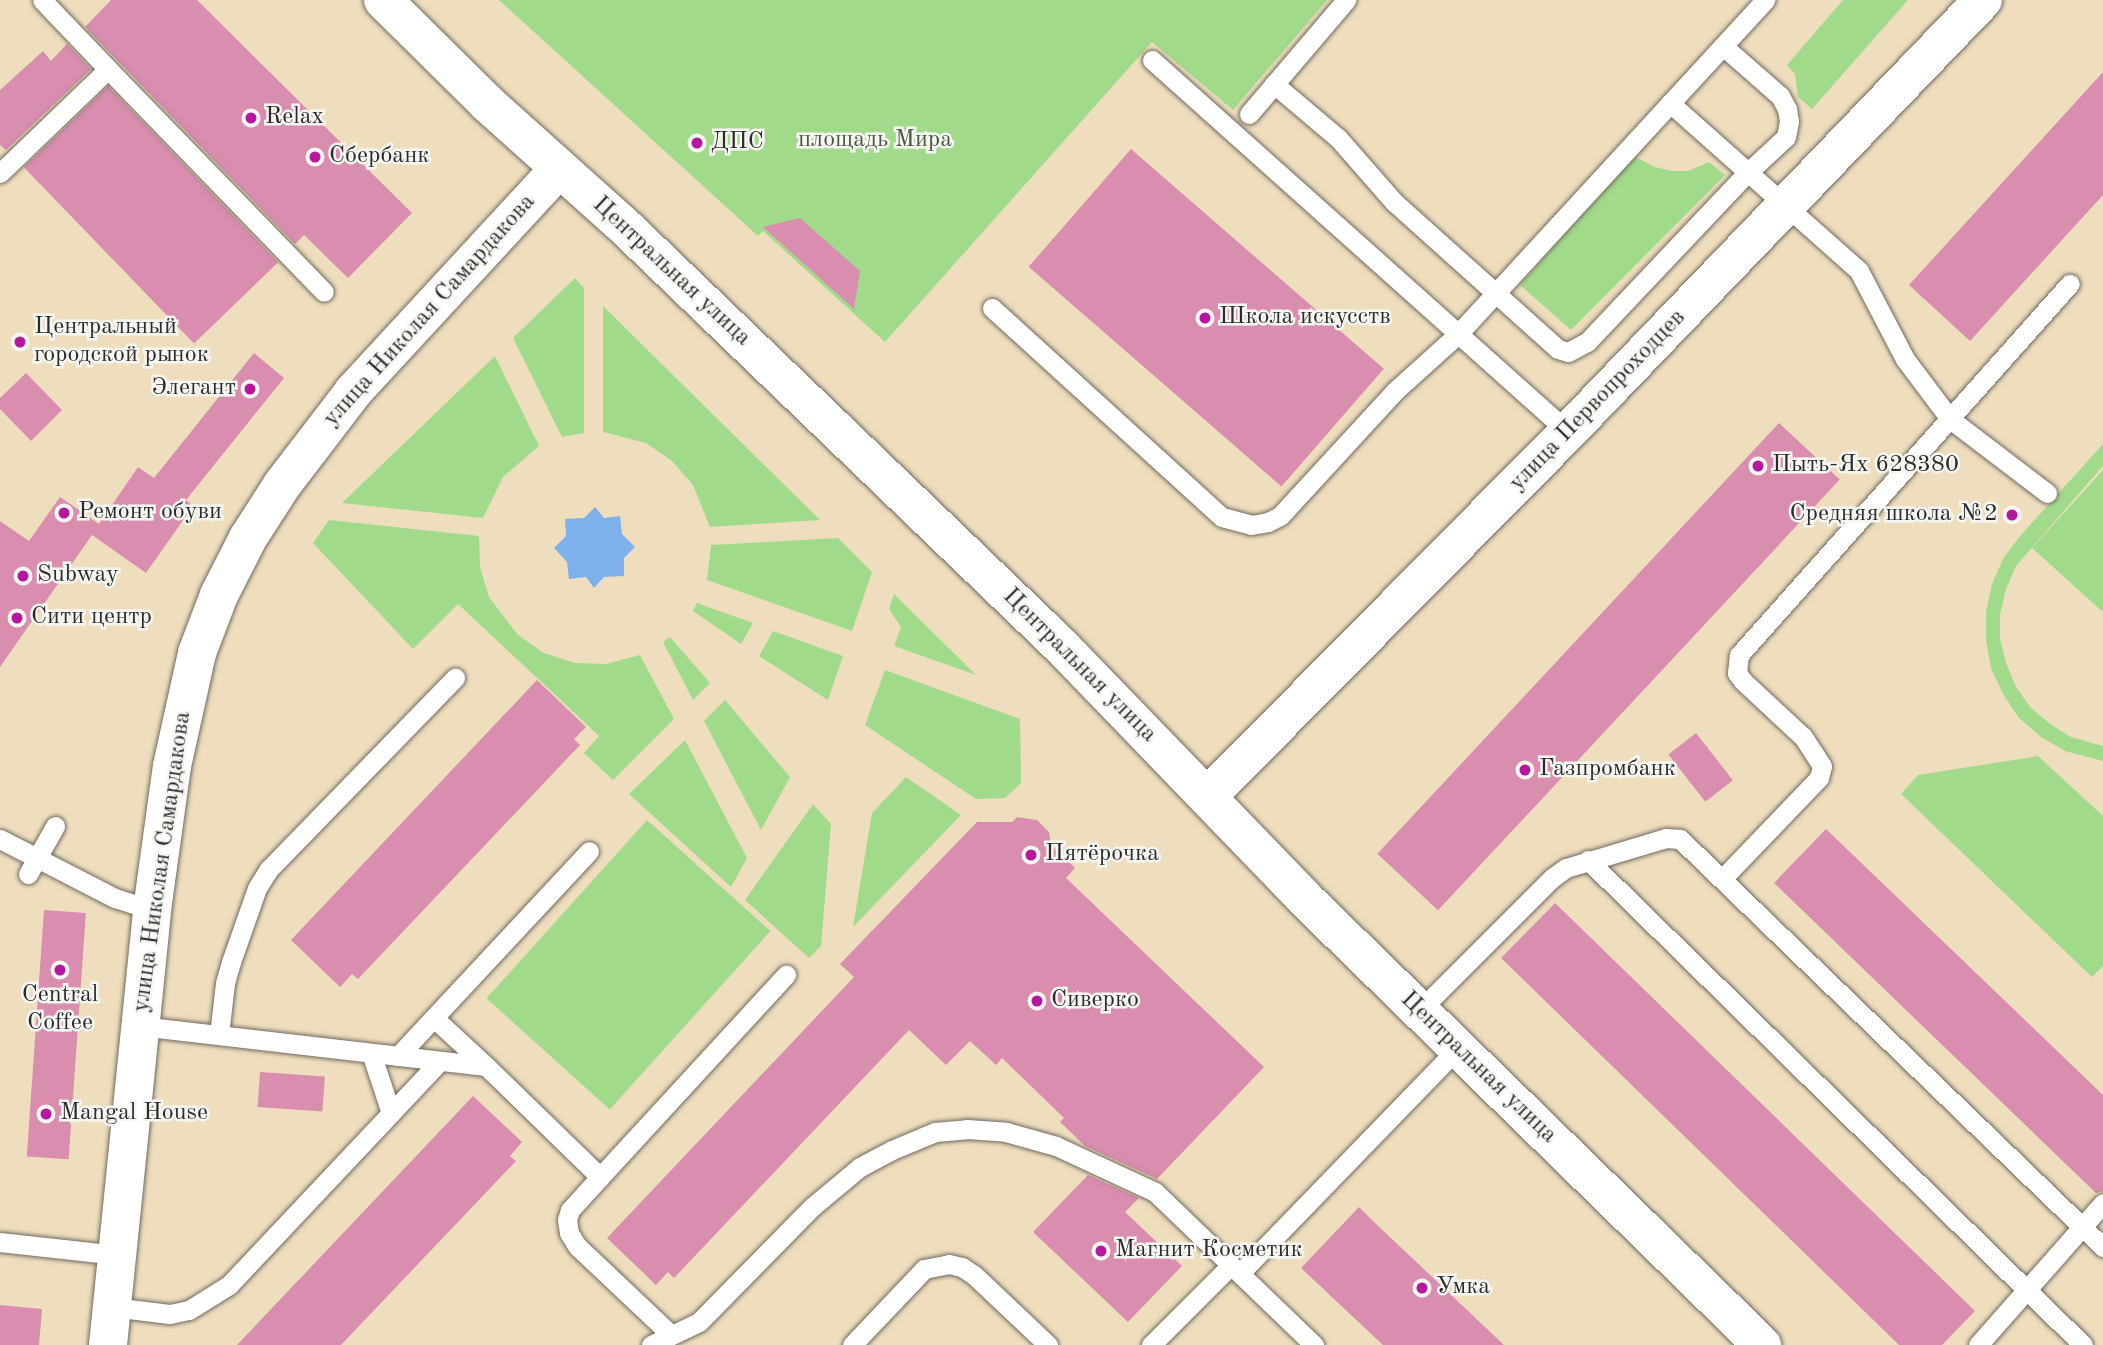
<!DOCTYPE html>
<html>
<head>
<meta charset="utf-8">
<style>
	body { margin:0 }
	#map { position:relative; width:2103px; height:1345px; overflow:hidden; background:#efdebe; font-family:"Old Standard TT",serif }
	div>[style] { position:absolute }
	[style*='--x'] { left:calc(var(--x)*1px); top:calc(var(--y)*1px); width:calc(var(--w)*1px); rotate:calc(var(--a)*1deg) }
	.green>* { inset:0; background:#a2da8b; transform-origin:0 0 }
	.water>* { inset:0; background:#7eb1eb }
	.building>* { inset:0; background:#d98eaf; transform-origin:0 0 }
	.roads { filter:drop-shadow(0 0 2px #706a5e) drop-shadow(0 0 2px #706a5e) }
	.service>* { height:19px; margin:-9.5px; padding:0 9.5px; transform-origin:9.5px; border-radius:9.5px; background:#fff }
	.tertiary>* { height:38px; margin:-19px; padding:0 19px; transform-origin:19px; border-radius:19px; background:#fff }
	.secondary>* { height:38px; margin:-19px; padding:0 19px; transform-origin:19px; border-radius:19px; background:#fff }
	.dots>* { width:19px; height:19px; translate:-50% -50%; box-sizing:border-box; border:4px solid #f6f6f2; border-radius:50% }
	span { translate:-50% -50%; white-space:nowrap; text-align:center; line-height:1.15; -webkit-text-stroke:5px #f6f6f2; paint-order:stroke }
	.poi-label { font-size:24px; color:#2b2b2b }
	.left { translate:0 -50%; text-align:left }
	.right { translate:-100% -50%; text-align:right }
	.park-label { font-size:24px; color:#495743 }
	.street-label { font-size:24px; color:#2b2b2b }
</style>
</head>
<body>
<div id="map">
	<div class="green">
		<div style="clip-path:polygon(499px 0,1327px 0,1233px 110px,1152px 42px,885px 342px,763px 231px,758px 236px)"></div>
		<div style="clip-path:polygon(1843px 0,1908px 0,1812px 109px,1798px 97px,1795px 74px,1787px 65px)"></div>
		<div style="clip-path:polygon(1633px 156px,1655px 167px,1671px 171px,1688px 171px,1709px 162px,1725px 175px,1571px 330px,1520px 285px)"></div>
		<div style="clip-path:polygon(575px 278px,584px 288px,584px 433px,562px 437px,513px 338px)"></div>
		<div style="clip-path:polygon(603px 306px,820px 520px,710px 527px,693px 485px,672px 461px,646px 443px,603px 432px)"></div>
		<div style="clip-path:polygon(495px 356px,539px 446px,503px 477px,483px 518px,342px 503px)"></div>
		<div style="clip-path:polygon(2103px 444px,2103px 466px,2016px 566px,2006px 589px,2000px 614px,2000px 639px,2006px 663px,2016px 687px,2031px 708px,2050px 724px,2071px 737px,2103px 746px,2103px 761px,2065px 751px,2041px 737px,2019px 718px,2003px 694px,1991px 668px,1986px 640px,1986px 612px,1992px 584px,2003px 559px,2020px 536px)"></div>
		<div style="clip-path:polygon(2103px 470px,2103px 612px,2032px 548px)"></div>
		<div style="clip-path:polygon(329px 520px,479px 536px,480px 567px,489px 597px,518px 635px,544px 653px,575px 663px,606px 664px,640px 655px,674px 719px,613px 780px,584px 753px,599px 736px,458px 604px,413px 649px,313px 543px)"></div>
		<div style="clip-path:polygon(838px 538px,872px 572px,852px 631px,707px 580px,711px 545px)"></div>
		<div style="clip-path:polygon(894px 594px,976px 675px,894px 646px,901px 627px,889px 609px)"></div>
		<div style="clip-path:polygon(697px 603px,753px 623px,741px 644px,693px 611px)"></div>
		<div style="clip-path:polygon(773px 631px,843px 656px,828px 700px,759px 656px)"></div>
		<div style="clip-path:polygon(670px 637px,710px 683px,693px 700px,663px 642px)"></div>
		<div style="clip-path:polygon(885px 670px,1020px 719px,1021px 783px,1005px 798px,976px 799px,865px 725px)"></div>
		<div style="clip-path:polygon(725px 700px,790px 777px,761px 830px,704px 721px)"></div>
		<div style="clip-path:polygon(685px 740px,747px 858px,731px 887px,629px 794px)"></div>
		<div style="clip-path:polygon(2038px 756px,2103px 816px,2103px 966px,2092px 977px,1901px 794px,1918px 775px)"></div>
		<div style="clip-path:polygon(906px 777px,961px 815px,853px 927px,872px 813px)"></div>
		<div style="clip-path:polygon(813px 804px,831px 824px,821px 946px,809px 958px,745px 900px)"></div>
		<div style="left:647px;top:820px;width:166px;height:240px;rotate:42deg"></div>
	</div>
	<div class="water">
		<div style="clip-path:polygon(595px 507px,604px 518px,620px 516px,622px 534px,635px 547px,624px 558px,624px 576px,604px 577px,594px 588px,586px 577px,569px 579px,567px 562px,554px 548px,566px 536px,565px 519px,584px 518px)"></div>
	</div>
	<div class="building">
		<div style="clip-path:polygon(111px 0,197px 0,412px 213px,348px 278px,304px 235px,295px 244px,85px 27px)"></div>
		<div style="clip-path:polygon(67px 44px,91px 69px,6px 150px,0 145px,0 90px,43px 51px,51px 61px)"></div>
		<div style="clip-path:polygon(2103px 72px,2103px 195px,1970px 341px,1909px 285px)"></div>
		<div style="left:108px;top:86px;width:245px;height:117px;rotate:46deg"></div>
		<div style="left:1131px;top:149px;width:335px;height:156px;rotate:41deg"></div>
		<div style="clip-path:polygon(800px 218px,860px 271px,854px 309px,763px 227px)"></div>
		<div style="clip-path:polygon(254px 353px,284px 378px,186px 500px,193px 506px,146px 573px,92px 535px,0 667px,0 521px,29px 541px,60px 497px,99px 524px,138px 467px,154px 478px)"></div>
		<div style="clip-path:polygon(26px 373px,62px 410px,31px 441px,0 409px,0 398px)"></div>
		<div style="left:1779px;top:423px;width:83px;height:589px;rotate:43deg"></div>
		<div style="clip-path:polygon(537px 680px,586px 727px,574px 739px,580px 745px,358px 979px,352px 974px,340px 987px,291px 940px)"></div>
		<div style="left:1696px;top:733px;width:60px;height:35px;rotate:52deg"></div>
		<div style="clip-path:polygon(1017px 817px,1037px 820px,1049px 832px,1051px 845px,1075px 868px,1066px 878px,1264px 1067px,1157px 1179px,1085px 1146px,1060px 1122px,1064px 1118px,1002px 1058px,996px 1065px,970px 1041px,946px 1065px,909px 1030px,674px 1278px,668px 1272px,656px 1285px,607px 1238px,854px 977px,840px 964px,977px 822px,1012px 822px)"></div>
		<div style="clip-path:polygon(1826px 829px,2103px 1095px,2103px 1191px,2096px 1193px,1774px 883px)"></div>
		<div style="clip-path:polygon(1555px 903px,1975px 1311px,1942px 1345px,1899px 1345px,1501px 958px)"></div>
		<div style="left:44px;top:910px;width:42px;height:247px;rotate:4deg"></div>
		<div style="left:260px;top:1072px;width:65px;height:35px;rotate:4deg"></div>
		<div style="clip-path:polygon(473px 1096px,522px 1142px,510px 1156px,516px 1161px,341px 1345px,237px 1345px)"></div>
		<div style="clip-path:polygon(1088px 1175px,1139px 1198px,1125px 1212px,1182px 1266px,1128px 1322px,1033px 1232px)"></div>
		<div style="clip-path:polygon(1359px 1207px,1373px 1221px,1504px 1345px,1383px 1345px,1301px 1268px)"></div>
		<div style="clip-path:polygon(0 1305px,42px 1309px,39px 1345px,0 1345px)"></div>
	</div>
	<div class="roads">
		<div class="service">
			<div style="--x:1152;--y:60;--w:558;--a:41.8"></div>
			<div style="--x:108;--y:69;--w:310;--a:45.9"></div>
			<div style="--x:1274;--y:84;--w:84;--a:40.2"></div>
			<div style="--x:1338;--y:138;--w:85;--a:48.8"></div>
			<div style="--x:1394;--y:202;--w:220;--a:41.9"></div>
			<div style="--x:1558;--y:349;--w:10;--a:17"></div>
			<div style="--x:1568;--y:352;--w:21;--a:-28"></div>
			<div style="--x:1587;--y:342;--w:231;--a:-46.6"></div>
			<div style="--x:1746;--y:174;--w:54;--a:-42.8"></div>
			<div style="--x:1786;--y:137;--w:16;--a:-79"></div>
			<div style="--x:1789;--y:121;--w:12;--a:-99"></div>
			<div style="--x:1787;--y:109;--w:15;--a:-118"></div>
			<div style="--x:1780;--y:96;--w:76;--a:-138.7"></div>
			<div style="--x:1670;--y:103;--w:253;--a:41.6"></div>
			<div style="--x:1859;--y:271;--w:99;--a:62.4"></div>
			<div style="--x:1905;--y:359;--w:75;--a:53.1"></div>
			<div style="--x:1950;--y:419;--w:122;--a:37.3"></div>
			<div style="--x:1249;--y:114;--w:150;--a:-49.6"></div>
			<div style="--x:0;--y:173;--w:150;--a:-43.9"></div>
			<div style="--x:108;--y:69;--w:95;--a:-133.7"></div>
			<div style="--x:992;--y:308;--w:311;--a:42.3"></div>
			<div style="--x:1222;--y:517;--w:30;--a:15"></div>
			<div style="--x:1251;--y:525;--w:17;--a:-10"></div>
			<div style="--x:1268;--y:522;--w:13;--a:-27"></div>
			<div style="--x:1280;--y:516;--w:171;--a:-47.4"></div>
			<div style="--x:1396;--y:390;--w:84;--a:-42.1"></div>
			<div style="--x:1458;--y:334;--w:454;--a:-47.4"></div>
			<div style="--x:0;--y:839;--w:129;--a:27.2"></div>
			<div style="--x:115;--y:898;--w:39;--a:18"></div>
			<div style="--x:1588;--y:860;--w:693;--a:44.42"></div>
			<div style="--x:28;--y:874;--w:55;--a:-60.6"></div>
			<div style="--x:1722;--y:879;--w:140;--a:-46.2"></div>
			<div style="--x:1819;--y:778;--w:12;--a:-76"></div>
			<div style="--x:1822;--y:766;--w:35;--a:-123"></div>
			<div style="--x:1803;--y:737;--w:82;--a:-137"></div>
			<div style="--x:1743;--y:681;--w:10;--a:-127"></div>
			<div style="--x:1737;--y:673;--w:18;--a:-84"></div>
			<div style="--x:1739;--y:655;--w:497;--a:-48.3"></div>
			<div style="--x:1420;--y:1010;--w:187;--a:-45"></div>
			<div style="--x:1552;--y:878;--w:17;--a:-36"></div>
			<div style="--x:1566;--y:868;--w:104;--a:-16.7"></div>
			<div style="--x:1666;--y:838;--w:14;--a:4"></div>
			<div style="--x:1680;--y:839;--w:588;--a:43.97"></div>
			<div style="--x:434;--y:1018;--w:71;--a:42.7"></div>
			<div style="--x:140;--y:1026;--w:348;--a:6.6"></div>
			<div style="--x:486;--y:1066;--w:159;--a:44.2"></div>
			<div style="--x:600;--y:1177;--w:45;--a:132.3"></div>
			<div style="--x:570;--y:1210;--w:10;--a:107"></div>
			<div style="--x:567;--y:1220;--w:13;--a:81"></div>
			<div style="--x:569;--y:1233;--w:15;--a:58"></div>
			<div style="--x:577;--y:1246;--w:128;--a:43.4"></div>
			<div style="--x:219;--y:1035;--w:52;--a:-83.4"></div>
			<div style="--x:225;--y:983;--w:22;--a:-74"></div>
			<div style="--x:231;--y:962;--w:78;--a:-70.6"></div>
			<div style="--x:257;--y:888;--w:22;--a:-58"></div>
			<div style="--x:269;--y:869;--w:267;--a:-45.8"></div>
			<div style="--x:398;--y:1056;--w:280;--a:-47"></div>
			<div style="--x:391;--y:1113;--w:71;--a:-46.7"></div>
			<div style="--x:600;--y:1177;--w:275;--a:-47.4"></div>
			<div style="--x:0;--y:1242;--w:118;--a:6.3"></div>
			<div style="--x:1240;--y:1273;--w:313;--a:-45.9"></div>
			<div style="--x:112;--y:1307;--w:58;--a:6.9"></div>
			<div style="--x:170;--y:1314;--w:19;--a:-12"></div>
			<div style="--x:189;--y:1310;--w:47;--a:-32"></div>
			<div style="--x:229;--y:1285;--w:236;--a:-46.7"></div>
			<div style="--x:391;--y:1113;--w:63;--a:-108.4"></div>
			<div style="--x:651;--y:1345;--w:53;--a:-25.6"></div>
			<div style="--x:699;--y:1322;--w:161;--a:-45.5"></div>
			<div style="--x:812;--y:1207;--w:62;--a:-39.8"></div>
			<div style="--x:860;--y:1167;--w:36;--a:-28"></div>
			<div style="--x:892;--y:1150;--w:47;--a:-22.7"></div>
			<div style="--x:935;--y:1132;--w:32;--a:-5"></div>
			<div style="--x:967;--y:1129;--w:39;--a:4"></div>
			<div style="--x:1006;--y:1132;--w:52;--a:15.6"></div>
			<div style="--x:1056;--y:1146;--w:109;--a:24.9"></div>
			<div style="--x:1155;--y:1192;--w:221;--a:43.9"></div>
			<div style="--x:852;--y:1345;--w:105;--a:-46.5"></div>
			<div style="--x:924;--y:1269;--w:25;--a:-11"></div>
			<div style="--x:949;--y:1264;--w:13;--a:13"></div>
			<div style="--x:962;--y:1267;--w:14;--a:34"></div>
			<div style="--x:974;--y:1275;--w:102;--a:43.4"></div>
			<div style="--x:1151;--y:1345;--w:113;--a:-45"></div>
			<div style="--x:1978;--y:1345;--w:189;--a:-48.6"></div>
		</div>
		<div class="tertiary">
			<div style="--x:1207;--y:797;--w:513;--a:-45.32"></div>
			<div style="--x:1568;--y:432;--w:599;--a:-46.15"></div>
			<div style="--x:108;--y:1345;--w:437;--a:-84.2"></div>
			<div style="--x:152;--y:910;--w:145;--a:-82.1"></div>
			<div style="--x:172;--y:766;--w:116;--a:-77.5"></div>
			<div style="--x:197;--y:653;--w:62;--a:-69.2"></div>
			<div style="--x:219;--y:595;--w:64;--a:-63"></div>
			<div style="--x:248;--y:538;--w:63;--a:-57.3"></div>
			<div style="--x:282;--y:485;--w:117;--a:-52.6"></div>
			<div style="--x:353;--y:392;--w:304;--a:-47.3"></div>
		</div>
		<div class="secondary">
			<div style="--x:383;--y:0;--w:146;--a:44.7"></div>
			<div style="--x:487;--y:103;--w:181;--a:41.9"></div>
			<div style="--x:622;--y:224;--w:610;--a:43.87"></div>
			<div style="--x:1062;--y:647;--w:349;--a:46"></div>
			<div style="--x:1304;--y:898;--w:640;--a:44.3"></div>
		</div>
	</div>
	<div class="dots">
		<div style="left:251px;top:118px;background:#b5179e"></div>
		<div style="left:697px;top:143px;background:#b5179e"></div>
		<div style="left:315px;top:157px;background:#b5179e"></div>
		<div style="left:1205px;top:318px;background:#b5179e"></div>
		<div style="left:20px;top:342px;background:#b5179e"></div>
		<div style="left:250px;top:389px;background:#b5179e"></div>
		<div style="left:1758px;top:466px;background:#b5179e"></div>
		<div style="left:64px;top:513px;background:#b5179e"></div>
		<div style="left:2012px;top:515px;background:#b5179e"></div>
		<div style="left:23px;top:576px;background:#b5179e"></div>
		<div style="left:17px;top:618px;background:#b5179e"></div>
		<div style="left:1525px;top:770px;background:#b5179e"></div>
		<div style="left:1031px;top:855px;background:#b5179e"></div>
		<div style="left:60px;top:970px;background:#b5179e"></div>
		<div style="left:1037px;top:1001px;background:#b5179e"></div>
		<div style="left:46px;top:1114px;background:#b5179e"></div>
		<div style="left:1101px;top:1251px;background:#b5179e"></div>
		<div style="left:1422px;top:1288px;background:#b5179e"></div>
	</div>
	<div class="poi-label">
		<span class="left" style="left:265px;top:118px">Relax</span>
		<span class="left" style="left:711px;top:143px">ДПС</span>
		<span class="left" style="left:329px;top:157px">Сбербанк</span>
		<span class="left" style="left:1219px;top:318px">Школа искусств</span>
		<span class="left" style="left:34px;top:342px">Центральный<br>городской рынок</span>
		<span class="right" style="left:236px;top:389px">Элегант</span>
		<span class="left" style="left:1772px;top:466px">Пыть-Ях 628380</span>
		<span class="left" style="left:78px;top:513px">Ремонт обуви</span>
		<span class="right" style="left:1998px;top:515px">Средняя школа №2</span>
		<span class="left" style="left:37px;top:576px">Subway</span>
		<span class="left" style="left:31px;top:618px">Сити центр</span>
		<span class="left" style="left:1539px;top:770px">Газпромбанк</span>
		<span class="left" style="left:1045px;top:855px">Пятёрочка</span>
		<span style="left:60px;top:1010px">Central<br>Coffee</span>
		<span class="left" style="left:1051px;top:1001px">Сиверко</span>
		<span class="left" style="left:60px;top:1114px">Mangal House</span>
		<span class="left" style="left:1115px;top:1251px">Магнит Косметик</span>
		<span class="left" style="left:1436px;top:1288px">Умка</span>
	</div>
	<div class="park-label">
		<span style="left:875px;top:141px">площадь Мира</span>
	</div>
	<div class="street-label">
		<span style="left:671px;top:272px;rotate:43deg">Центральная улица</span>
		<span style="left:430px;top:311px;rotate:-48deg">улица Николая Самардакова</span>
		<span style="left:1598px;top:401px;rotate:-46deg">улица Первопроходцев</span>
		<span style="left:1079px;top:666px;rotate:45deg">Центральная улица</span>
		<span style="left:163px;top:862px;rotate:-82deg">улица Николая Самардакова</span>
		<span style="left:1478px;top:1068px;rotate:44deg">Центральная улица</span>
	</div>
</div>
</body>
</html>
